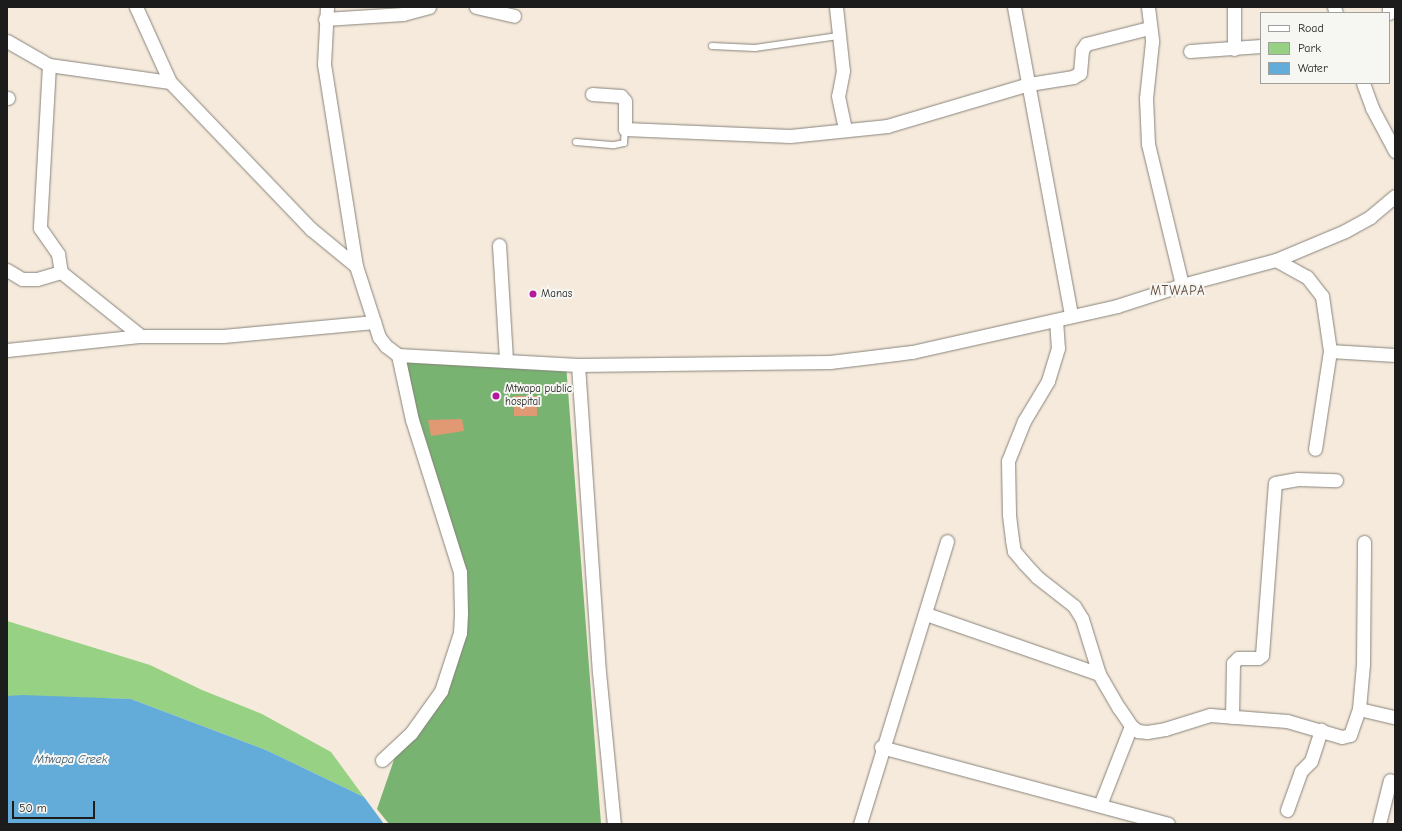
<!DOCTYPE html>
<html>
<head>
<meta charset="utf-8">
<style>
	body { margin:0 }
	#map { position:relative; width:1402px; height:831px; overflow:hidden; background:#f5eadb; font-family:"Comic Neue",sans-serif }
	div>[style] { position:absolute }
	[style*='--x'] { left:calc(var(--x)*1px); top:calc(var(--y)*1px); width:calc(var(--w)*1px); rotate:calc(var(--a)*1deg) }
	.green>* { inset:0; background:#97d184 }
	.forest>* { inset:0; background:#79b372 }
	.water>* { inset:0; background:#63acda }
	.building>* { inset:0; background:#e19974; transform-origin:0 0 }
	.roads { filter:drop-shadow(0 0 1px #88837c) drop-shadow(0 0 1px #88837c) }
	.lane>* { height:6px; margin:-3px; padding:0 3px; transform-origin:3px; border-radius:3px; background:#fff }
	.street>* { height:13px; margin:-6.5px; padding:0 6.5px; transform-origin:6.5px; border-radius:6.5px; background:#fff }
	.dots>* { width:11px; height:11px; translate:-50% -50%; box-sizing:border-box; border:2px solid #f6f6f2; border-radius:50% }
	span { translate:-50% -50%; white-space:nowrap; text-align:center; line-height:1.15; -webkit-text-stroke:4px #f6f6f2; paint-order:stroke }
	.poi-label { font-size:11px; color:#1c1c1c }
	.left { translate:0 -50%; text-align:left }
	.water-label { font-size:12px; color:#385668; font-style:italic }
	.quarter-label { font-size:13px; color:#61483b; letter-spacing:1px }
	.frame { position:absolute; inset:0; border:8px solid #1c1c1c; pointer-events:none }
	.legend { position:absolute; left:1260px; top:12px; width:130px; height:72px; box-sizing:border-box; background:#f6f6f2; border:1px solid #9f9f9c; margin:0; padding:5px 7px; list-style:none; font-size:12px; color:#1c1c1c }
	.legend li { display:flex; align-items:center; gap:8px; height:20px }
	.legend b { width:20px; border:1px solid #9f9f9c }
	.scale { position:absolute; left:12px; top:801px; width:83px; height:18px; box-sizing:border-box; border:2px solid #1c1c1c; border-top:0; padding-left:5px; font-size:12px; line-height:14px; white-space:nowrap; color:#1c1c1c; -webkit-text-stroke:3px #f6f6f2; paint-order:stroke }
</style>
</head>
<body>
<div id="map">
	<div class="green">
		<div style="clip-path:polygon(7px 621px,150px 665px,202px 690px,262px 714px,331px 752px,364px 797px,266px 750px,131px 699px,7px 696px)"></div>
	</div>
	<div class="forest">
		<div style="clip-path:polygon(401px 361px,566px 364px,601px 824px,389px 824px,377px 809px,396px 754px,429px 715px,465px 609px)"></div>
	</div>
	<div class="water">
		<div style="clip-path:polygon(23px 695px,131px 699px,266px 750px,364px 797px,384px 824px,7px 824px,7px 696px)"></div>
	</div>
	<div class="building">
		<div style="left:514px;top:396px;width:23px;height:20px"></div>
		<div style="clip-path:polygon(462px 419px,464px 431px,431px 436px,428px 420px)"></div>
	</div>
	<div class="roads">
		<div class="lane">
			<div style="--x:712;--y:46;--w:43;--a:2.7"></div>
			<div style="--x:755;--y:48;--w:84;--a:-8.2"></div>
			<div style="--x:576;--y:142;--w:38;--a:5"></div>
			<div style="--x:614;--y:145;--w:10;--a:-11"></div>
			<div style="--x:624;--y:143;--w:14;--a:-86"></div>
		</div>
		<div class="street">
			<div style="--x:136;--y:7;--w:82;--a:65.6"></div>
			<div style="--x:327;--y:7;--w:57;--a:93"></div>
			<div style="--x:324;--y:64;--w:205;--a:81"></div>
			<div style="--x:356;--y:266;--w:75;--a:72.1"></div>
			<div style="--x:379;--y:337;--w:11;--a:52"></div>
			<div style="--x:386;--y:346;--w:15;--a:37"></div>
			<div style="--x:398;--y:355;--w:180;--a:3.2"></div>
			<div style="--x:578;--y:365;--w:252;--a:-0.7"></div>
			<div style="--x:830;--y:362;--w:83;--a:-7"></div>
			<div style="--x:912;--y:352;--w:210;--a:-12.6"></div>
			<div style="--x:1117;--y:306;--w:68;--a:-17.9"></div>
			<div style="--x:1182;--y:285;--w:97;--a:-14.9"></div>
			<div style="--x:1276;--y:260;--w:75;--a:-22.8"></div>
			<div style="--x:1345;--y:231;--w:29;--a:-29"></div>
			<div style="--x:1370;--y:217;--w:33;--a:-40"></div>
			<div style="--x:476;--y:7;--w:39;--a:13"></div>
			<div style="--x:836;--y:7;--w:64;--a:83.8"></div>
			<div style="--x:843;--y:71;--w:25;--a:101"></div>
			<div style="--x:838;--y:96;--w:34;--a:78"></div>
			<div style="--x:1014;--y:7;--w:314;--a:79.5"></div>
			<div style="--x:1148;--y:7;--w:35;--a:83"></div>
			<div style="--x:1152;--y:42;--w:56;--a:96.1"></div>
			<div style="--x:1146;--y:98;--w:46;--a:87.5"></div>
			<div style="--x:1148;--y:144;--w:145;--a:76.4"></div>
			<div style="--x:1234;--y:7;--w:42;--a:90"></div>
			<div style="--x:1334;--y:7;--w:6;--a:72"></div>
			<div style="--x:1389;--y:13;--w:6;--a:-90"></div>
			<div style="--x:325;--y:19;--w:78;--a:-3.7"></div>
			<div style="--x:403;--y:14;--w:27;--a:-15"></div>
			<div style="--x:7;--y:41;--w:48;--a:29.7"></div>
			<div style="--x:49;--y:65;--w:122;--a:8"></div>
			<div style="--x:170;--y:82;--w:204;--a:46.2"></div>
			<div style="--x:311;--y:229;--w:58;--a:39.4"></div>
			<div style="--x:1190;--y:51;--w:71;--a:-4"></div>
			<div style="--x:49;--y:65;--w:163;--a:93.2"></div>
			<div style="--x:40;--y:228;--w:32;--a:55"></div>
			<div style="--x:58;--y:254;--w:18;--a:81"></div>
			<div style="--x:61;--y:272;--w:102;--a:38.7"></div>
			<div style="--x:1363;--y:83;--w:27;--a:70"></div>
			<div style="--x:1372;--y:108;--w:49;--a:61.9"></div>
			<div style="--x:592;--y:94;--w:29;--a:4"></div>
			<div style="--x:621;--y:96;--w:6;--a:51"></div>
			<div style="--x:625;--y:101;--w:28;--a:90"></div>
			<div style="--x:625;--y:129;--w:165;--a:2.4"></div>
			<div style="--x:790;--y:136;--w:98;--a:-5.9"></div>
			<div style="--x:887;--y:126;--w:148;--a:-16.5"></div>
			<div style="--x:1029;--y:84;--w:45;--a:-9"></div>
			<div style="--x:1073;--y:77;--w:8;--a:-30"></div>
			<div style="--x:1080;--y:73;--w:23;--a:-85"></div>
			<div style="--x:1082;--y:50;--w:7;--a:-56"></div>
			<div style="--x:1086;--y:44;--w:65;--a:-14.3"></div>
			<div style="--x:7;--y:98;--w:1;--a:0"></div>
			<div style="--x:499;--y:245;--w:116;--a:86.5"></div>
			<div style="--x:1276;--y:260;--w:35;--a:29"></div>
			<div style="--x:1307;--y:277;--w:24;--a:52"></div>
			<div style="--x:1322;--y:296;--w:56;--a:81.7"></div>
			<div style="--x:1330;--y:351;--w:99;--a:98.7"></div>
			<div style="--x:7;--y:270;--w:17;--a:31"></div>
			<div style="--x:22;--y:279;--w:15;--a:0"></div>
			<div style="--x:37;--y:279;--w:25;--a:-16"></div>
			<div style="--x:1056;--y:320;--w:28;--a:86"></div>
			<div style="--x:1058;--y:348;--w:34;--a:107"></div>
			<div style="--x:1048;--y:381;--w:47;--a:121"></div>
			<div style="--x:1024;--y:421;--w:43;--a:111.8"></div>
			<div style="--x:1008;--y:461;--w:54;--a:88.9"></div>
			<div style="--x:1009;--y:515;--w:25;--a:83"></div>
			<div style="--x:1012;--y:540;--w:11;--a:80"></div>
			<div style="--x:1014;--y:551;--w:16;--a:50"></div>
			<div style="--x:1024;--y:563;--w:19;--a:47"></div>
			<div style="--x:1037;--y:577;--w:47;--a:38.1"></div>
			<div style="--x:1074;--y:606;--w:15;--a:58"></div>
			<div style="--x:1082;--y:619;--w:58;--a:72.8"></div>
			<div style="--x:1099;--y:674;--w:39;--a:60"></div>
			<div style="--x:1119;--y:708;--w:22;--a:56"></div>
			<div style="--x:1131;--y:726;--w:9;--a:36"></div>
			<div style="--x:1138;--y:731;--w:9;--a:6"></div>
			<div style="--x:1147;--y:732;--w:18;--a:-9"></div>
			<div style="--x:1165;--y:729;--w:47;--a:-17.3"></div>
			<div style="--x:1210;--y:715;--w:77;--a:4.5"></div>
			<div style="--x:1287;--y:721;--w:57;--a:16.2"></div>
			<div style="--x:1342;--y:737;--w:8;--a:-14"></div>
			<div style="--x:1350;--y:735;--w:28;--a:-71"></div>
			<div style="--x:1359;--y:709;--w:45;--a:-84.9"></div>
			<div style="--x:1363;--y:664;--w:122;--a:-89.5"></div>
			<div style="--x:7;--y:350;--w:135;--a:-6"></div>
			<div style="--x:141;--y:336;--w:82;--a:0"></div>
			<div style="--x:223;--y:336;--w:152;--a:-5.3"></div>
			<div style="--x:1330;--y:351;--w:65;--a:3.5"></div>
			<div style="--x:578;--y:365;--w:308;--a:86.1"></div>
			<div style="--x:599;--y:672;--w:153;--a:84.4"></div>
			<div style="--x:926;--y:614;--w:183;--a:19.1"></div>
			<div style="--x:1359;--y:709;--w:37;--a:13"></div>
			<div style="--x:1232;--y:717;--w:54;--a:-88.9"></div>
			<div style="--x:1233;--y:663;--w:7;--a:-45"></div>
			<div style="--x:1238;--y:658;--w:20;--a:0"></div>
			<div style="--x:1258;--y:658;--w:5;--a:-37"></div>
			<div style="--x:1262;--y:655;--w:172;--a:-85.7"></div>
			<div style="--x:1275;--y:483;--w:23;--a:-10"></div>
			<div style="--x:1298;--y:479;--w:38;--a:2"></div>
			<div style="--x:881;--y:747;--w:297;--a:15"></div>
			<div style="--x:382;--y:760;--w:40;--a:-43"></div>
			<div style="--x:411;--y:733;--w:52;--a:-54.5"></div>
			<div style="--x:441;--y:691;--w:61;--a:-71.9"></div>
			<div style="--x:460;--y:633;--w:20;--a:-87"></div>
			<div style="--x:461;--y:613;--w:41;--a:-91.4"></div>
			<div style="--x:460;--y:572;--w:159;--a:-107.5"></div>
			<div style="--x:412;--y:420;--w:66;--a:-102.2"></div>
			<div style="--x:1100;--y:805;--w:85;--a:-68.6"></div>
			<div style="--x:1287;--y:810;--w:41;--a:-70.3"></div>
			<div style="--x:1301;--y:771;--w:14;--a:-45"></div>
			<div style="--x:1311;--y:761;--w:33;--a:-72"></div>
			<div style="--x:860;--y:824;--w:296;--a:-72.9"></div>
			<div style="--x:1379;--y:824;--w:45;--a:-76"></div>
		</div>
	</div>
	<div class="dots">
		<div style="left:533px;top:294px;background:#b5179e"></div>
		<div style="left:496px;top:396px;background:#b5179e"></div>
	</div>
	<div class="poi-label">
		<span class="left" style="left:541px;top:294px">Manas</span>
		<span class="left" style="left:505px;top:396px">Mtwapa public<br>hospital</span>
	</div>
	<div class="water-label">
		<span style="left:71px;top:760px">Mtwapa Creek</span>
	</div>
	<div class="quarter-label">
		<span style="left:1178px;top:291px">MTWAPA</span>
	</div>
	<div class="frame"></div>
	<ul class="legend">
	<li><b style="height:5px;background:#fff"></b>Road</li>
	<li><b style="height:11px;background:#97d184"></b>Park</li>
	<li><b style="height:11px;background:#63acda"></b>Water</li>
	</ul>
	<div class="scale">50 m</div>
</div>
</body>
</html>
